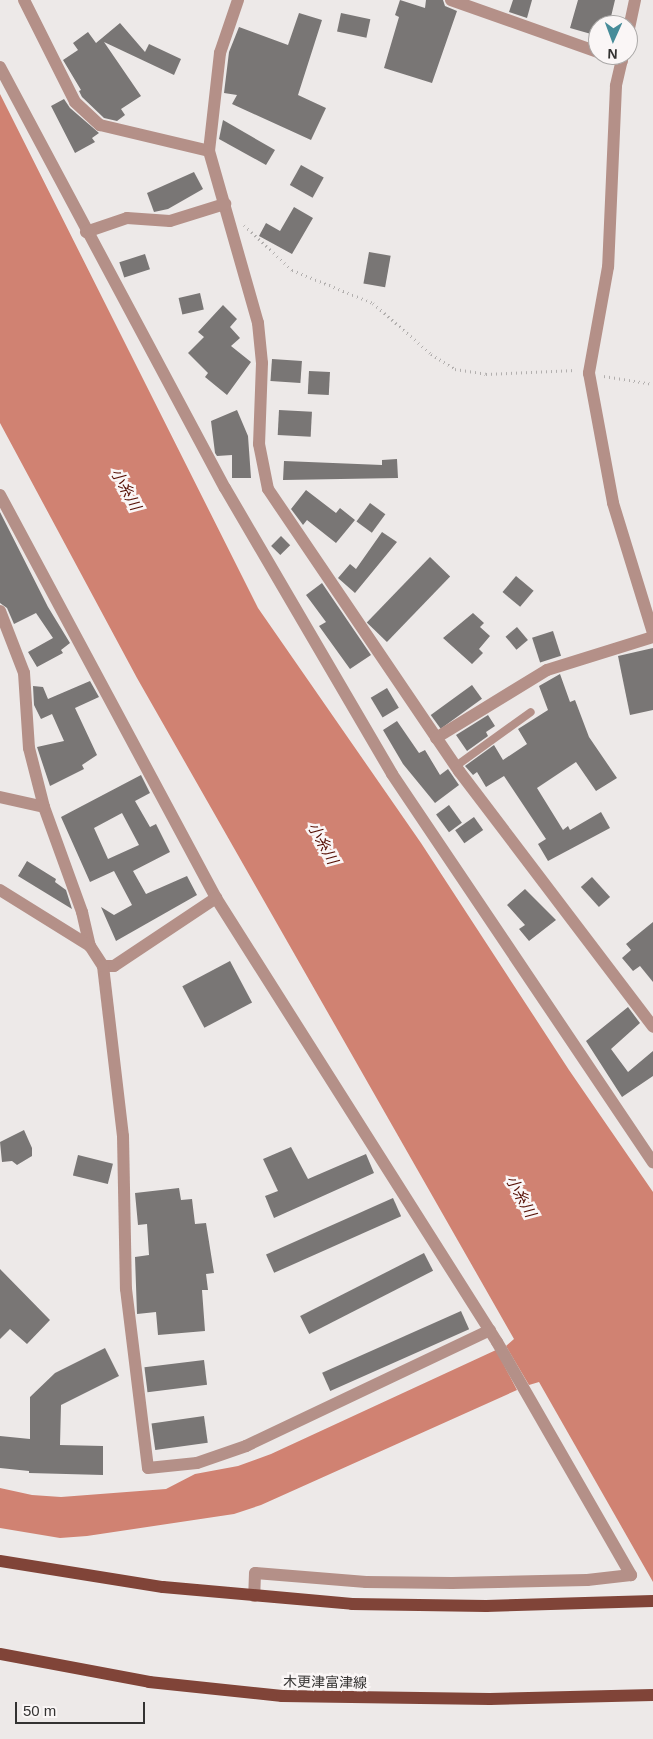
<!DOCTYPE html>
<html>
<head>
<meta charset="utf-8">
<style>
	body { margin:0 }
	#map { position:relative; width:653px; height:1739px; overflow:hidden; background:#ede9e8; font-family:Arial,"Noto Sans JP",sans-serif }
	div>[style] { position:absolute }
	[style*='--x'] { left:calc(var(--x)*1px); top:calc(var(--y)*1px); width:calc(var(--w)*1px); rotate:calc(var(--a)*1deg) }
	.water>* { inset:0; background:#d08272 }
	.building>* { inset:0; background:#797675; transform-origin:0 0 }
	.path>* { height:3px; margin-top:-1.5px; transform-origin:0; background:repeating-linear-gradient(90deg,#b2afae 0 1px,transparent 0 5px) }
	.lane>* { height:8px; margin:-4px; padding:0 4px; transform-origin:4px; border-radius:4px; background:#b49088 }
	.street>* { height:12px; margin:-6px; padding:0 6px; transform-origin:6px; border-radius:6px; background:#b49088 }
	.primary>* { height:12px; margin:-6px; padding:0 6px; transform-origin:6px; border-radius:6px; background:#804438 }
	span { translate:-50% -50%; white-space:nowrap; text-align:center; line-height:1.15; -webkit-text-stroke:5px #faf6f6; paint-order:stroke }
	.street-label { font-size:14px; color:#333231 }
	.water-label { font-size:15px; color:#560f04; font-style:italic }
	.north { position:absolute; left:588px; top:15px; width:50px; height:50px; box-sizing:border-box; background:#faf6f6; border:1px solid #aaa8a7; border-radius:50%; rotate:182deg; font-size:14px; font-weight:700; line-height:20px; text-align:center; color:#333231 }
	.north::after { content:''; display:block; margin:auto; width:18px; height:22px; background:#478c99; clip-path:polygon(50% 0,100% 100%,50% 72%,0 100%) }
	.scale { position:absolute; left:15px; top:1702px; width:130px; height:22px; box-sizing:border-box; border:2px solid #333231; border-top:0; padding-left:6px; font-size:15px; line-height:18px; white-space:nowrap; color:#333231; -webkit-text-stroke:4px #faf6f6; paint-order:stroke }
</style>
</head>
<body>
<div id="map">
	<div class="water">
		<div style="clip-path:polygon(0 94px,258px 608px,421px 843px,569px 1070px,653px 1192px,653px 1582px,539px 1382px,529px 1385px,506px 1346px,514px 1339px,137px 678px,0 423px)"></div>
		<div style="clip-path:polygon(496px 1350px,517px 1390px,261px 1505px,234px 1514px,87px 1536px,60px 1538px,0 1528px,0 1488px,32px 1495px,61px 1497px,166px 1489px,195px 1474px,238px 1466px,271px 1454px)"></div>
	</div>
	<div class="building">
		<div style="clip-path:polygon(400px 0,425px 8px,426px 0,443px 0,445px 6px,457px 11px,432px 83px,384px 68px,399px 17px,395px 15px)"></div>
		<div style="clip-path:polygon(513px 0,532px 0,527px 18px,509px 12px)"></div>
		<div style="clip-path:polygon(578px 0,615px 0,609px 25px,598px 25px,598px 36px,570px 28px)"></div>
		<div style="clip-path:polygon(299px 13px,322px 20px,298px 95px,326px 108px,311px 140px,232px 104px,237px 95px,224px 93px,229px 52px,239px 27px,288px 45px)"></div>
		<div style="left:341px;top:13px;width:30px;height:19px;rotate:12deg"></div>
		<div style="clip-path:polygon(120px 23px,145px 52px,149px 44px,181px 59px,174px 75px,104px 42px,141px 96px,121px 109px,125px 115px,117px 121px,104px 118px,82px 97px,79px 91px,81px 90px,63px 60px,78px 50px,73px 43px,88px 32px,96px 43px)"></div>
		<div style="clip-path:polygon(64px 99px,70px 108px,99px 133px,92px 138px,95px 142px,75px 153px,51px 106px)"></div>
		<div style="clip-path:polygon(223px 120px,275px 150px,266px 165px,219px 139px)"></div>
		<div style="left:301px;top:165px;width:26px;height:23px;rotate:29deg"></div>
		<div style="clip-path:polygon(194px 172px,203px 189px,168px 209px,154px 212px,147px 193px)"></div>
		<div style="clip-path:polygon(294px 207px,313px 218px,292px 254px,259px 236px,266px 223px,280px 231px)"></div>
		<div style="left:369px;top:252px;width:22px;height:32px;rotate:10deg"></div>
		<div style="left:145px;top:254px;width:16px;height:27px;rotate:72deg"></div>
		<div style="left:200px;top:293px;width:17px;height:22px;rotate:77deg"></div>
		<div style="clip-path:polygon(223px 305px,237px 319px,230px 327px,240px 338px,231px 346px,251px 362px,227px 395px,205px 377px,208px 373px,188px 353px,204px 337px,198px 332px)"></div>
		<div style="left:272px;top:359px;width:30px;height:22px;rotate:4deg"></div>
		<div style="left:309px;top:371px;width:21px;height:23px;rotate:3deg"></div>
		<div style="clip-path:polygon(237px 410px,248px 436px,251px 478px,232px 478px,232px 455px,217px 456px,215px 453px,211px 421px)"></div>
		<div style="left:279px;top:410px;width:33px;height:25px;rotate:3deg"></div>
		<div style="clip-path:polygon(397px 459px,398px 478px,283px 480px,284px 461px,382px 465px,382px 460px)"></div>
		<div style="clip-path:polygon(306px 490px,336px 513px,340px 508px,355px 520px,336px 543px,307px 520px,303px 525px,291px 509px)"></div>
		<div style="left:370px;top:503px;width:19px;height:23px;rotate:36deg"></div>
		<div style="clip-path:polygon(0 512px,48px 607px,70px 643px,61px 650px,63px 653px,37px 667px,28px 652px,53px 638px,36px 613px,14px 624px,7px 608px,0 603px)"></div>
		<div style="clip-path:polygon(382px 532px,397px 542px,355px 593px,338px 578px,350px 564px,356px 569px)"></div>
		<div style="left:281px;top:536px;width:13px;height:14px;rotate:45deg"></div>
		<div style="left:430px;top:557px;width:28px;height:91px;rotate:44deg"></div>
		<div style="left:516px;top:576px;width:23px;height:21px;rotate:40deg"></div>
		<div style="clip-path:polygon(322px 583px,371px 655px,350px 669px,319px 626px,326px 622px,306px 595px)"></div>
		<div style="clip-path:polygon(473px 613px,484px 623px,480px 627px,490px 636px,479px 649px,483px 653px,472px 664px,443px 638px)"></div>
		<div style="left:517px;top:627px;width:17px;height:15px;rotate:50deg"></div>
		<div style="left:553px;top:631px;width:26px;height:22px;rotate:72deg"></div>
		<div style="clip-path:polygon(653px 648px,653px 710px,630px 715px,618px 656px)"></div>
		<div style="clip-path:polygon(560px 674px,570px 702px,575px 700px,589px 737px,617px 778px,596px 791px,576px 762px,537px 788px,563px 830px,568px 826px,570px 830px,601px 812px,610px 828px,548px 861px,538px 844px,546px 839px,504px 776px,486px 787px,477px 772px,473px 775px,465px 766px,494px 745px,503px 760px,527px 744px,518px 729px,548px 710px,539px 686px)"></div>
		<div style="clip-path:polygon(90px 681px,99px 697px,75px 708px,97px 755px,82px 765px,84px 769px,50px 786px,37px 747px,64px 741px,52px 714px,41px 719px,34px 705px,33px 686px,43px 687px,48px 699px)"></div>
		<div style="left:472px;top:685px;width:17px;height:51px;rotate:54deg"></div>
		<div style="left:387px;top:688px;width:23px;height:19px;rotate:59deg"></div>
		<div style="clip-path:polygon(488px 715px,495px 726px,486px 732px,488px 736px,467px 751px,456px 735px)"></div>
		<div style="clip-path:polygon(397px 721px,419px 753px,425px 750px,440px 775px,448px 769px,459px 785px,435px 803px,403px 764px,383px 730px)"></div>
		<div style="clip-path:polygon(evenodd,141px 775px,150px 793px,135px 801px,150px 827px,156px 824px,170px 852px,133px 871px,146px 894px,187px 876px,197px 895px,116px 941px,101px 907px,114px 915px,132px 905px,114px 871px,90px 882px,61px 817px,141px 775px,122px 813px,139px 845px,108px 859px,94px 828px,122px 813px)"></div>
		<div style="left:449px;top:805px;width:22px;height:16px;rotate:54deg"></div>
		<div style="left:474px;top:817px;width:16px;height:23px;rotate:55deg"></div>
		<div style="clip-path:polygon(27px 861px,56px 879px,55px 882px,66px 890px,72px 909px,18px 876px)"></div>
		<div style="left:592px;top:877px;width:27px;height:15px;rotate:48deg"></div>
		<div style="clip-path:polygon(525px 889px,556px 920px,529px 941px,519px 929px,525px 925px,507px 905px)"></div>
		<div style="clip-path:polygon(653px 922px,653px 982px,640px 966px,633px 971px,622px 958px,631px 950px,626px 944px)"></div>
		<div style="left:230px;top:961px;width:47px;height:54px;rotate:62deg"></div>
		<div style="clip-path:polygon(628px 1007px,640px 1023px,611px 1049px,628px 1072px,653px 1051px,653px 1076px,622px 1097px,586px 1041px)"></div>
		<div style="clip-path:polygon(24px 1130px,32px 1148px,32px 1156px,17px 1165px,12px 1161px,2px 1162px,0 1142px)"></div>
		<div style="clip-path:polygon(291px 1147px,308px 1179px,366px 1154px,374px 1173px,274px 1218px,265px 1196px,278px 1191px,263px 1159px)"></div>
		<div style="left:78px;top:1155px;width:36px;height:21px;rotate:14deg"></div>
		<div style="clip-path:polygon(179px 1188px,181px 1200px,192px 1199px,195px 1224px,206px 1223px,214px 1273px,206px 1274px,208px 1290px,202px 1290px,205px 1331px,158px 1335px,156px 1312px,137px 1314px,135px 1257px,149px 1255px,147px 1224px,138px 1225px,135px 1193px)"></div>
		<div style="left:393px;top:1198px;width:20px;height:139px;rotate:66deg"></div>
		<div style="left:424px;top:1253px;width:20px;height:139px;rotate:63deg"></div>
		<div style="clip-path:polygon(0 1269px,50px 1320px,27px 1344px,10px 1329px,0 1339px)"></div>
		<div style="left:461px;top:1311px;width:20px;height:152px;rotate:66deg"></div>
		<div style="clip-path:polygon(105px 1348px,119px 1376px,61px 1405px,60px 1445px,103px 1446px,103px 1475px,29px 1473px,29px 1471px,0 1468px,0 1436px,30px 1439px,30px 1397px,55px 1373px)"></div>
		<div style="left:204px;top:1360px;width:25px;height:60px;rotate:83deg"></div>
		<div style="left:204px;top:1416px;width:27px;height:53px;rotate:82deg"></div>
	</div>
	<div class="path">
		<div style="--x:244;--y:225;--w:66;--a:43.2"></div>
		<div style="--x:292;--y:270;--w:87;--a:22.2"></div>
		<div style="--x:373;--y:303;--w:77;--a:41.3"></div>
		<div style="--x:431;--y:354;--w:28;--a:32"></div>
		<div style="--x:455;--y:369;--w:31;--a:9"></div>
		<div style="--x:486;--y:374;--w:90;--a:-2.5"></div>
		<div style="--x:604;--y:376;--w:50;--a:9.3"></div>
	</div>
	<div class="lane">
		<div style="--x:456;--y:766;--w:92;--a:-35.8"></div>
	</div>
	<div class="street">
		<div style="--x:24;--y:0;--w:114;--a:63.4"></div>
		<div style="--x:75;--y:102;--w:34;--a:43"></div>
		<div style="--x:100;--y:125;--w:112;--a:13.4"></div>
		<div style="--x:238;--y:0;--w:56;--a:108.8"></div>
		<div style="--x:220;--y:53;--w:99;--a:96.4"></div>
		<div style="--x:209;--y:151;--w:179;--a:74.1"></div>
		<div style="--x:258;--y:323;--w:40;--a:84.3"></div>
		<div style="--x:262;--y:363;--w:81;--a:92.1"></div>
		<div style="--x:259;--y:444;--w:46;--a:78.7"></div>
		<div style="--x:268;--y:489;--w:341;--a:55.9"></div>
		<div style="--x:459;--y:771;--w:321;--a:52.8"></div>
		<div style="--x:451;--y:0;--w:156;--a:19.5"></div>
		<div style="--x:628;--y:33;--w:34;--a:-78"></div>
		<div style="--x:606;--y:55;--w:17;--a:21"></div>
		<div style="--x:623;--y:55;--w:32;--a:103"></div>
		<div style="--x:616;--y:86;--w:181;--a:92.5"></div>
		<div style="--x:608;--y:267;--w:108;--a:100.2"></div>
		<div style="--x:589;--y:373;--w:132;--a:79.5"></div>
		<div style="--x:613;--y:503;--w:136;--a:72.9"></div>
		<div style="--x:0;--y:67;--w:477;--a:61.9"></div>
		<div style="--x:225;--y:488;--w:331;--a:59.7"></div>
		<div style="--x:392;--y:774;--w:468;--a:56.1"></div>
		<div style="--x:86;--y:232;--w:43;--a:-18.9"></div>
		<div style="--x:127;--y:218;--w:43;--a:4"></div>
		<div style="--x:170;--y:221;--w:58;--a:-17.2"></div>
		<div style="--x:0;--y:495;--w:457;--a:61.8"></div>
		<div style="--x:216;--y:898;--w:525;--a:57.67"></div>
		<div style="--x:497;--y:1342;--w:269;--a:60.1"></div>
		<div style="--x:631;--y:1575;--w:44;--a:173.5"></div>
		<div style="--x:587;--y:1580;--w:135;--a:178.7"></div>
		<div style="--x:452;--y:1583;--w:86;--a:-179.3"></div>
		<div style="--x:366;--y:1582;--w:111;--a:-175.4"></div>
		<div style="--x:255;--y:1573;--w:23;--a:92"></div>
		<div style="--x:0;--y:611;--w:66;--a:68.8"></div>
		<div style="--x:24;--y:673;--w:75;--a:86.2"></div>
		<div style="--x:29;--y:748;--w:61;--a:75.7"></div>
		<div style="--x:44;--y:807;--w:112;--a:70.1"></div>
		<div style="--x:82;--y:912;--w:35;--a:77"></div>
		<div style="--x:90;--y:946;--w:24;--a:57"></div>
		<div style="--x:103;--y:966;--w:171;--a:83.3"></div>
		<div style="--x:123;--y:1136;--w:153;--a:88.9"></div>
		<div style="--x:126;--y:1289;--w:180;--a:83"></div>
		<div style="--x:148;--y:1468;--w:49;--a:-5.8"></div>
		<div style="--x:197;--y:1463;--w:52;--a:-19.1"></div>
		<div style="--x:246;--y:1446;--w:270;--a:-25.4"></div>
		<div style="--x:436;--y:738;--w:130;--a:-31.5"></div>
		<div style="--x:547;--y:670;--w:111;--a:-17.3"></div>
		<div style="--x:0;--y:797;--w:45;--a:12.8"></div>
		<div style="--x:0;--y:890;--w:106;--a:31.9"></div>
		<div style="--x:103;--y:966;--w:11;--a:0"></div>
		<div style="--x:114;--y:966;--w:123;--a:-33.7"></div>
	</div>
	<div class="primary">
		<div style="--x:0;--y:1561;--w:165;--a:9.1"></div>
		<div style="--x:163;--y:1587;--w:190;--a:5.1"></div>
		<div style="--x:352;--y:1604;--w:134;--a:0.9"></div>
		<div style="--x:486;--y:1606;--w:167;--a:-1.7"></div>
		<div style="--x:0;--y:1654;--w:152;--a:10.6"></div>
		<div style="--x:149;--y:1682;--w:134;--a:6"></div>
		<div style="--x:282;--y:1696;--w:208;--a:0.8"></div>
		<div style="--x:490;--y:1699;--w:163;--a:-1.4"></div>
	</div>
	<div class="street-label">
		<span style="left:325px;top:1682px;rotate:1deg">木更津富津線</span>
	</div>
	<div class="water-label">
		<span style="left:126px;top:489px;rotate:61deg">小糸川</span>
		<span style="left:323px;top:843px;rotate:61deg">小糸川</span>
		<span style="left:521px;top:1196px;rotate:61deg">小糸川</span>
	</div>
	<div class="north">N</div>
	<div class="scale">50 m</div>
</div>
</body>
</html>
